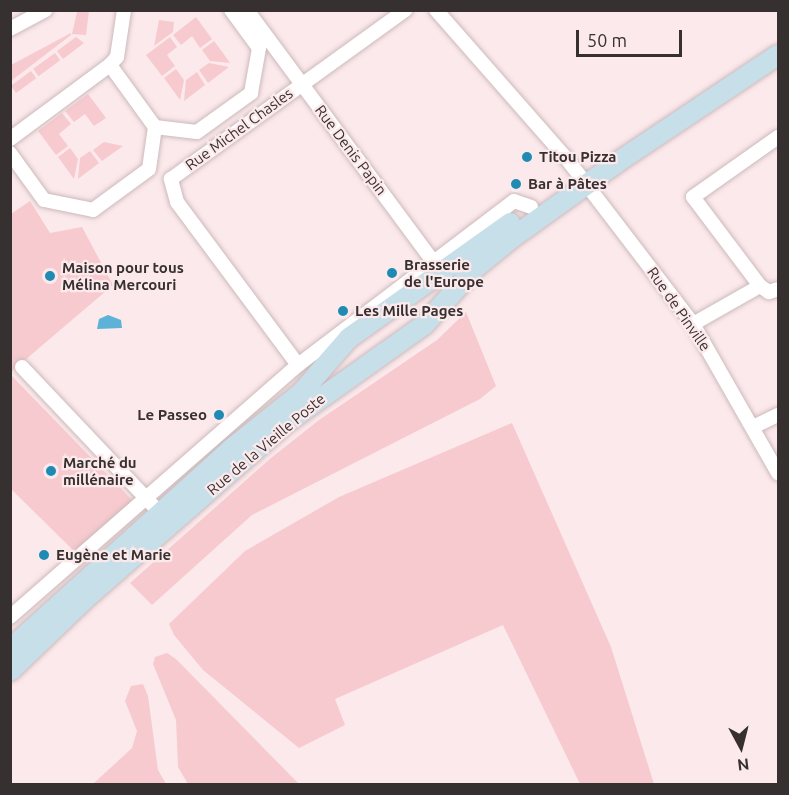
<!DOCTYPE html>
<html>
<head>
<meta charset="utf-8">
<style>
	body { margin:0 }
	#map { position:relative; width:789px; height:795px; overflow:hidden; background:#fce9eb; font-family:Ubuntu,sans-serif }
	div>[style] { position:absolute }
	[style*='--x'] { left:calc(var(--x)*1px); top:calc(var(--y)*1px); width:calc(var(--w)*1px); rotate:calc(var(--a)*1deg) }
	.green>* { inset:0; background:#f7cacf; transform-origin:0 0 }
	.water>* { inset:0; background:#5cb2d7 }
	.roads { filter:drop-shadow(0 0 2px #ccbabc) drop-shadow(0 0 2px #ccbabc) }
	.street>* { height:14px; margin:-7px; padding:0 7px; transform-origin:7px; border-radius:7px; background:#fff }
	.secondary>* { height:20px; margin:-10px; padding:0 10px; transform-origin:10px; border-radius:10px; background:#c7dfe9 }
	.dots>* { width:16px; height:16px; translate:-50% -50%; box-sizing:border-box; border:3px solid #fce9eb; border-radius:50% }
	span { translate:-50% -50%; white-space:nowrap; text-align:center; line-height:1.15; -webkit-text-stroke:4.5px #fce9eb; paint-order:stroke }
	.street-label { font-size:15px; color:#373030 }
	.poi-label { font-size:15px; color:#373030; font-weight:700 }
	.left { translate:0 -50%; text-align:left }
	.right { translate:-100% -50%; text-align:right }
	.frame { position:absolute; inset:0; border:12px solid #373030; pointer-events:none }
	.north { position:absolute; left:711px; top:717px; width:60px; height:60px; -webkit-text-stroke:4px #fce9eb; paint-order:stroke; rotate:173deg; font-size:16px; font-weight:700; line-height:24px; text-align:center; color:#373030 }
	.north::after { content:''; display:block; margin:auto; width:21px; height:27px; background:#373030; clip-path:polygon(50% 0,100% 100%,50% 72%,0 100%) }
	.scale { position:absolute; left:576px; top:30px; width:106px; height:27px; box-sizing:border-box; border:3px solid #373030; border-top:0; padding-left:8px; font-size:18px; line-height:21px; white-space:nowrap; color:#373030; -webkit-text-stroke:4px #fce9eb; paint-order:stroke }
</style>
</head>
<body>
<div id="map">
	<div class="green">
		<div style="clip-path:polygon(89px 11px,86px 35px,72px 34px,77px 12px)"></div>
		<div style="clip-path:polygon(196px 17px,212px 39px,200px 48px,192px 36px,181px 45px,173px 35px)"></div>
		<div style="clip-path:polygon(159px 20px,174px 22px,173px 32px,154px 46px)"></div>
		<div style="clip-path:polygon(71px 33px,71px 35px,11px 81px,11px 65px)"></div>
		<div style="clip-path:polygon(76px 37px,84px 43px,63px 59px,57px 51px)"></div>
		<div style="clip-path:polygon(170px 37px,177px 47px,167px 55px,175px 66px,162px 76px,146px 55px)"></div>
		<div style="clip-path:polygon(214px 41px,223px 53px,230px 63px,210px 61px,202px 50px)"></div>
		<div style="left:55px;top:53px;width:9px;height:27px;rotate:54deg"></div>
		<div style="clip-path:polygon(209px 63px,229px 67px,208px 83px,199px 70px)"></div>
		<div style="clip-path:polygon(176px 69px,184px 80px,180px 100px,164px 78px)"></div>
		<div style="left:31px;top:71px;width:9px;height:25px;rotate:54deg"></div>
		<div style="clip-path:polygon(197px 72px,205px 85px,184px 101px,186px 80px)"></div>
		<div style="clip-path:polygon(88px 94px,106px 118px,94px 126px,85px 114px,74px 122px,65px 111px)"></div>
		<div style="clip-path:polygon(62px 113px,71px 124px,59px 134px,68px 146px,56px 155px,38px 131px)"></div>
		<div style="clip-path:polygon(104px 142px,123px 146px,102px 161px,93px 150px)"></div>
		<div style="clip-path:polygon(70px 148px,78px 159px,74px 179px,58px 157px)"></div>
		<div style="clip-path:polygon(90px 151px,99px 163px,78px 179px,80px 158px)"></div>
		<div style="clip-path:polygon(30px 201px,50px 233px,82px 227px,113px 285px,11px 372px,11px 214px)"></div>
		<div style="clip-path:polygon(466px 312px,496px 386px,480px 399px,252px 515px,152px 605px,130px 583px,271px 458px,319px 420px,437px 340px)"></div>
		<div style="clip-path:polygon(10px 374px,134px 502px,76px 553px,11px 489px)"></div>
		<div style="clip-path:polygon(512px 423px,611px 647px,654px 784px,580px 784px,503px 625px,335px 699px,345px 725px,299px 748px,203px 670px,174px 635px,169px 624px,245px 551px,339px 497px)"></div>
		<div style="clip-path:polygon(167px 653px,176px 659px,299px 784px,188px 784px,178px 767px,176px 720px,153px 664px,155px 657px)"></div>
		<div style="clip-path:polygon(143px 684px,148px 696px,158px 770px,166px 784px,93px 784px,132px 748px,137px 731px,125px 701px,131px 686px)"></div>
	</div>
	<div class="water">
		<div style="clip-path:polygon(108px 315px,121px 320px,122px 328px,97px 329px,99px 319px)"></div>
	</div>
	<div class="roads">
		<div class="street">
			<div style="--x:247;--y:10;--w:312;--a:53.5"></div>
			<div style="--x:436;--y:10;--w:198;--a:48.7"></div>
			<div style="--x:567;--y:159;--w:208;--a:52.6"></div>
			<div style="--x:693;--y:324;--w:172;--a:60.3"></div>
			<div style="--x:10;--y:29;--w:40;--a:-28"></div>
			<div style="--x:110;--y:65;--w:77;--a:54"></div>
			<div style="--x:155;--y:127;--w:42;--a:6.8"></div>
			<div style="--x:197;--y:132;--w:67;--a:-35.8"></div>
			<div style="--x:251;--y:93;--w:46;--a:-79.9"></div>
			<div style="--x:259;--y:48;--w:47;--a:-126.4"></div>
			<div style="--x:778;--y:137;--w:104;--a:144.8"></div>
			<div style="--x:693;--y:197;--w:111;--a:53"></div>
			<div style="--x:760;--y:286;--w:11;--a:34"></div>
			<div style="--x:769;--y:292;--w:9;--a:-18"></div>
			<div style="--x:10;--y:139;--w:124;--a:-36.5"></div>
			<div style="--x:110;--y:65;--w:11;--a:-49"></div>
			<div style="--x:117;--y:57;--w:48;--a:-81.5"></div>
			<div style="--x:10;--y:153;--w:58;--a:54.1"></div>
			<div style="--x:44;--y:200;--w:50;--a:11.5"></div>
			<div style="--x:93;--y:210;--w:69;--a:-36.2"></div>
			<div style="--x:149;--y:169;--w:42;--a:-81.9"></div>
			<div style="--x:693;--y:324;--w:77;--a:-29.6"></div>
			<div style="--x:298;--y:365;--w:203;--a:-126.6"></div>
			<div style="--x:177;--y:202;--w:24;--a:-105"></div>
			<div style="--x:171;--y:179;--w:289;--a:-35.8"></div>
			<div style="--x:22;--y:367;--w:201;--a:46.6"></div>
			<div style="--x:753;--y:427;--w:28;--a:-26"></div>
			<div style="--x:10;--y:617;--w:383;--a:-41.2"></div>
			<div style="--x:298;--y:365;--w:271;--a:-37.2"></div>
			<div style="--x:514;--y:201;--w:18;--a:19"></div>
		</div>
		<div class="secondary">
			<div style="--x:10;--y:649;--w:298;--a:-42.1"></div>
			<div style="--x:231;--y:449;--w:90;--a:-38.7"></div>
			<div style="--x:301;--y:393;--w:73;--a:-48.9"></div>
			<div style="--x:349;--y:338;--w:198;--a:-35.5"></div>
			<div style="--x:10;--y:671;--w:104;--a:-43.8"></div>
			<div style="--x:85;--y:599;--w:267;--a:-41.2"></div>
			<div style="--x:286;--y:423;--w:169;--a:-35.4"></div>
			<div style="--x:424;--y:325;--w:75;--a:-48.2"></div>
			<div style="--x:474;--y:269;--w:49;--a:-39.2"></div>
			<div style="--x:512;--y:238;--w:127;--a:-35.7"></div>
			<div style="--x:615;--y:164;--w:196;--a:-33.8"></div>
		</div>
	</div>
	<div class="dots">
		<div style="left:527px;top:157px;background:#208bb2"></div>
		<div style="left:516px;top:184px;background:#208bb2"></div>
		<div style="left:392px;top:273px;background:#208bb2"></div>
		<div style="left:50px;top:276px;background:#208bb2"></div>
		<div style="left:343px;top:311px;background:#208bb2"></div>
		<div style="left:219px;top:415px;background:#208bb2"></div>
		<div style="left:51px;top:471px;background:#208bb2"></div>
		<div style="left:44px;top:555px;background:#208bb2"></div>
	</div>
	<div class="street-label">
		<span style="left:239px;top:129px;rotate:-36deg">Rue Michel Chasles</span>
		<span style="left:351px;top:150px;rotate:53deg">Rue Denis Papin</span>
		<span style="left:679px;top:309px;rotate:55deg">Rue de Pinville</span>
		<span style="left:266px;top:444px;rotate:-40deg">Rue de la Vieille Poste</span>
	</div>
	<div class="poi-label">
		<span class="left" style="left:539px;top:157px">Titou Pizza</span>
		<span class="left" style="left:528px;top:184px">Bar à Pâtes</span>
		<span class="left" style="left:404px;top:273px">Brasserie<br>de l'Europe</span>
		<span class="left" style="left:62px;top:276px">Maison pour tous<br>Mélina Mercouri</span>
		<span class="left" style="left:355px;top:311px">Les Mille Pages</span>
		<span class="right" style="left:207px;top:415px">Le Passeo</span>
		<span class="left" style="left:63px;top:471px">Marché du<br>millénaire</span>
		<span class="left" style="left:56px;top:555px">Eugène et Marie</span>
	</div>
	<div class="frame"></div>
	<div class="north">N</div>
	<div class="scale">50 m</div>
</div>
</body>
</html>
